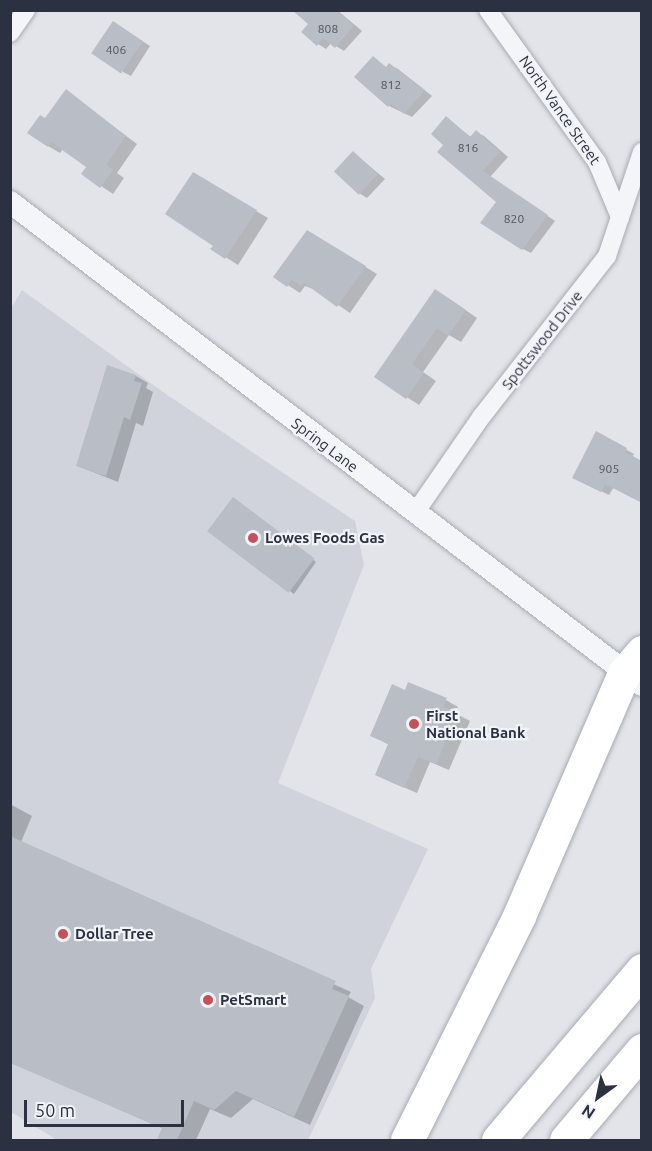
<!DOCTYPE html>
<html>
<head>
<meta charset="utf-8">
<style>
	body { margin:0 }
	#map { position:relative; width:652px; height:1151px; overflow:hidden; background:#e2e4e9; font-family:Ubuntu,sans-serif }
	div>[style] { position:absolute }
	[style*='--x'] { left:calc(var(--x)*1px); top:calc(var(--y)*1px); width:calc(var(--w)*1px); rotate:calc(var(--a)*1deg) }
	.built>* { inset:0; background:#d0d3db }
	.shadow>* { inset:0; background:#0003 }
	.building>* { inset:0; background:#b9bdc5; transform-origin:0 0 }
	.roads { filter:drop-shadow(0 0 2px #a7abb3) drop-shadow(0 0 2px #a7abb3) }
	.minor>* { height:18px; margin:-9px; padding:0 9px; transform-origin:9px; border-radius:9px; background:#f4f5f8 }
	.tertiary>* { height:22px; margin:-11px; padding:0 11px; transform-origin:11px; border-radius:11px; background:#f4f5f8 }
	.motorway>* { height:33px; margin:-16.5px; padding:0 16.5px; transform-origin:16.5px; border-radius:16.5px; background:#fff }
	.dots>* { width:16px; height:16px; translate:-50% -50%; box-sizing:border-box; border:3px solid #f1f3f7; border-radius:50% }
	span { translate:-50% -50%; white-space:nowrap; text-align:center; line-height:1.15; -webkit-text-stroke:4.5px #f1f3f7; paint-order:stroke }
	.number-label { font-size:12px; color:#4e5461 }
	.number-label span { -webkit-text-stroke-width:0 }
	.street-label { font-size:15px; color:#2b3140 }
	.poi-label { font-size:15px; color:#2b3140; font-weight:700 }
	.left { translate:0 -50%; text-align:left }
	.frame { position:absolute; inset:0; border:12px solid #2b3140; pointer-events:none }
	.north { position:absolute; left:568px; top:1067px; width:60px; height:60px; -webkit-text-stroke:4px #f1f3f7; paint-order:stroke; rotate:213deg; font-size:16px; font-weight:700; line-height:24px; text-align:center; color:#2b3140 }
	.north::after { content:''; display:block; margin:auto; width:21px; height:27px; background:#2b3140; clip-path:polygon(50% 0,100% 100%,50% 72%,0 100%) }
	.scale { position:absolute; left:24px; top:1100px; width:160px; height:27px; box-sizing:border-box; border:3px solid #2b3140; border-top:0; padding-left:8px; font-size:18px; line-height:21px; white-space:nowrap; color:#2b3140; -webkit-text-stroke:4px #f1f3f7; paint-order:stroke }
</style>
</head>
<body>
<div id="map">
	<div class="built">
		<div style="clip-path:polygon(22px 290px,163px 392px,355px 521px,364px 565px,278px 783px,428px 849px,371px 969px,375px 998px,308px 1140px,57px 1140px,11px 1112px,10px 310px)"></div>
	</div>
	<div class="shadow">
		<div style="clip-path:polygon(337px 10px,362px 31px,344px 51px,331px 43px,326px 49px,318px 44px)"></div>
		<div style="clip-path:polygon(122px 28px,150px 46px,131px 76px,123px 72px)"></div>
		<div style="clip-path:polygon(373px 58px,387px 68px,390px 65px,398px 69px,432px 96px,412px 117px,389px 106px)"></div>
		<div style="clip-path:polygon(66px 91px,137px 144px,117px 173px,124px 178px,113px 194px,83px 174px,89px 166px,63px 149px,60px 153px,48px 146px,46px 120px)"></div>
		<div style="clip-path:polygon(446px 118px,471px 137px,476px 132px,484px 136px,508px 157px,490px 177px,555px 221px,531px 253px,523px 249px,498px 202px,445px 145px)"></div>
		<div style="clip-path:polygon(354px 153px,385px 179px,367px 198px,359px 193px)"></div>
		<div style="clip-path:polygon(194px 174px,268px 218px,238px 265px,213px 249px,215px 245px)"></div>
		<div style="clip-path:polygon(319px 239px,377px 274px,350px 313px,316px 290px,305px 286px,300px 293px,275px 277px)"></div>
		<div style="clip-path:polygon(448px 298px,477px 318px,461px 342px,449px 335px,423px 372px,436px 381px,419px 405px,376px 377px)"></div>
		<div style="clip-path:polygon(108px 367px,136px 376px,148px 383px,146px 388px,153px 392px,143px 426px,136px 423px,118px 482px,78px 466px)"></div>
		<div style="clip-path:polygon(597px 433px,634px 454px,609px 495px,582px 482px)"></div>
		<div style="clip-path:polygon(237px 501px,316px 562px,294px 594px,291px 592px)"></div>
		<div style="clip-path:polygon(446px 700px,458px 707px,455px 713px,470px 721px,449px 770px,430px 762px,417px 793px,389px 781px,389px 745px,372px 735px)"></div>
		<div style="clip-path:polygon(10px 804px,32px 816px,21px 842px,351px 992px,348px 997px,364px 1006px,310px 1125px,253px 1099px,231px 1118px,210px 1109px,196px 1140px,158px 1140px,164px 1129px,10px 1062px)"></div>
	</div>
	<div class="building">
		<div style="clip-path:polygon(292px 10px,337px 10px,354px 26px,335px 48px,323px 38px,317px 46px,301px 32px,308px 24px)"></div>
		<div style="left:113px;top:21px;width:36px;height:39px;rotate:34deg"></div>
		<div style="clip-path:polygon(373px 56px,386px 67px,389px 63px,425px 90px,404px 114px,391px 104px,388px 107px,354px 77px)"></div>
		<div style="clip-path:polygon(66px 89px,126px 136px,106px 165px,113px 170px,100px 188px,81px 174px,86px 167px,51px 142px,48px 147px,27px 133px,40px 115px,45px 118px)"></div>
		<div style="clip-path:polygon(446px 116px,470px 137px,476px 130px,500px 152px,483px 171px,548px 215px,522px 250px,480px 223px,496px 202px,437px 152px,443px 145px,431px 134px)"></div>
		<div style="left:353px;top:151px;width:34px;height:28px;rotate:43deg"></div>
		<div style="clip-path:polygon(193px 172px,257px 210px,225px 259px,210px 249px,213px 246px,165px 214px)"></div>
		<div style="clip-path:polygon(307px 230px,366px 266px,337px 307px,304px 283px,301px 286px,292px 280px,287px 287px,273px 277px)"></div>
		<div style="clip-path:polygon(435px 289px,466px 310px,448px 336px,437px 328px,412px 364px,424px 373px,406px 399px,374px 377px)"></div>
		<div style="clip-path:polygon(107px 365px,136px 375px,134px 381px,142px 383px,130px 420px,124px 417px,106px 476px,76px 466px)"></div>
		<div style="clip-path:polygon(596px 431px,627px 448px,625px 452px,642px 461px,642px 503px,605px 484px,601px 492px,572px 478px)"></div>
		<div style="left:233px;top:497px;width:102px;height:43px;rotate:37deg"></div>
		<div style="clip-path:polygon(408px 682px,447px 698px,443px 706px,458px 713px,436px 764px,418px 757px,404px 788px,375px 775px,388px 744px,370px 736px,392px 684px,405px 690px)"></div>
		<div style="clip-path:polygon(10px 836px,336px 981px,332px 989px,349px 996px,294px 1117px,236px 1091px,214px 1110px,194px 1101px,177px 1140px,157px 1140px,162px 1128px,10px 1063px)"></div>
	</div>
	<div class="roads">
		<div class="minor">
			<div style="--x:488;--y:10;--w:187;--a:54.4"></div>
			<div style="--x:597;--y:162;--w:60;--a:67.3"></div>
			<div style="--x:10;--y:33;--w:28;--a:-55"></div>
			<div style="--x:415;--y:513;--w:118;--a:-55.4"></div>
			<div style="--x:482;--y:416;--w:203;--a:-52"></div>
			<div style="--x:607;--y:256;--w:110;--a:-71.4"></div>
		</div>
		<div class="tertiary">
			<div style="--x:10;--y:202;--w:795;--a:37.39"></div>
		</div>
		<div class="motorway">
			<div style="--x:407;--y:1140;--w:250;--a:-63.4"></div>
			<div style="--x:519;--y:916;--w:265;--a:-66.6"></div>
			<div style="--x:624;--y:673;--w:28;--a:-49"></div>
			<div style="--x:498;--y:1140;--w:223;--a:-49.7"></div>
			<div style="--x:566;--y:1140;--w:118;--a:-49.8"></div>
		</div>
	</div>
	<div class="dots">
		<div style="left:253px;top:538px;background:#c45059"></div>
		<div style="left:414px;top:724px;background:#c45059"></div>
		<div style="left:63px;top:934px;background:#c45059"></div>
		<div style="left:208px;top:1000px;background:#c45059"></div>
	</div>
	<div class="number-label">
		<span style="left:328px;top:29px">808</span>
		<span style="left:116px;top:50px">406</span>
		<span style="left:391px;top:85px">812</span>
		<span style="left:468px;top:148px">816</span>
		<span style="left:514px;top:219px">820</span>
		<span style="left:609px;top:469px">905</span>
	</div>
	<div class="street-label">
		<span style="left:560px;top:110px;rotate:55deg">North Vance Street</span>
		<span style="left:542px;top:340px;rotate:-52deg">Spottswood Drive</span>
		<span style="left:325px;top:445px;rotate:37deg">Spring Lane</span>
	</div>
	<div class="poi-label">
		<span class="left" style="left:265px;top:538px">Lowes Foods Gas</span>
		<span class="left" style="left:426px;top:724px">First<br>National Bank</span>
		<span class="left" style="left:75px;top:934px">Dollar Tree</span>
		<span class="left" style="left:220px;top:1000px">PetSmart</span>
	</div>
	<div class="frame"></div>
	<div class="north">N</div>
	<div class="scale">50 m</div>
</div>
</body>
</html>
